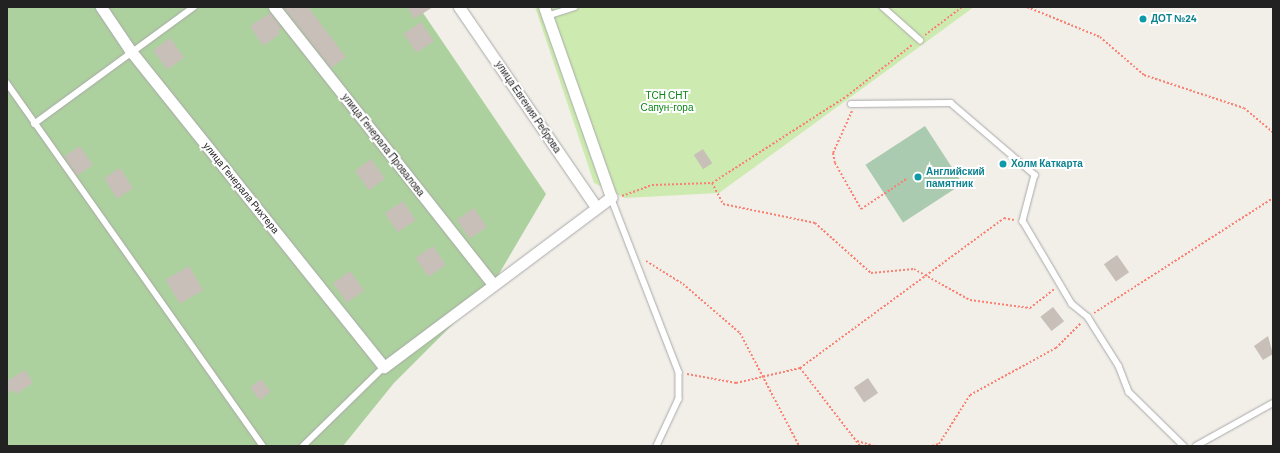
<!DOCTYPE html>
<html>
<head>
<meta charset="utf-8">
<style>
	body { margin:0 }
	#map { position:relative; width:1280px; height:453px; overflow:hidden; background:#f2efe9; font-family:Barlow,sans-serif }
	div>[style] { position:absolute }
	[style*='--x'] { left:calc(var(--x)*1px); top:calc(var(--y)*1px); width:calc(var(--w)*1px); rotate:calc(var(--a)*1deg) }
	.grass>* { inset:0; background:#cdebb0 }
	.forest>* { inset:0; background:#add19e }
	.cemetery>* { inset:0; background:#aacbaf; transform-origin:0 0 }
	.building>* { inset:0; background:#c7bfb8; transform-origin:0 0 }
	.path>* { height:2px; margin-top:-1px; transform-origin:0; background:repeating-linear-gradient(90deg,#fa8072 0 2px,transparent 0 4px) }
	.roads { filter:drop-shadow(0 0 1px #a9a9a9) drop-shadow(0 0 1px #a9a9a9) }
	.service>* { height:5.5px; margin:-2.75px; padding:0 2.75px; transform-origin:2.75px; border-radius:2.75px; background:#fff }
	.minor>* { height:11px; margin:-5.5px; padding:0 5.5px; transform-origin:5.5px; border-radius:5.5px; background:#fff }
	.dots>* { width:11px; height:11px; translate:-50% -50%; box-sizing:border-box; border:2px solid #fff; border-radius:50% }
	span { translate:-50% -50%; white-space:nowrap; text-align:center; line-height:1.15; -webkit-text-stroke:4px #fff; paint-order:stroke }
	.culture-label { font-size:10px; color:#0d838f; font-weight:700 }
	.left { translate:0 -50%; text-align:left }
	.park-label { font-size:10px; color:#0c8416 }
	.street-label { font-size:10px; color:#222 }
	.frame { position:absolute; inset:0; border:8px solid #222; pointer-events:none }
</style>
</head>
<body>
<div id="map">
	<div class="grass">
		<div style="clip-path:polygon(535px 7px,974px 7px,719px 193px,625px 198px,594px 183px)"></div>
	</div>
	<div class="forest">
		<div style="clip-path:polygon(7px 7px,419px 7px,546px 194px,493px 284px,394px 383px,343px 446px,7px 446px)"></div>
	</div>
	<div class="cemetery">
		<div style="left:925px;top:126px;width:69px;height:71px;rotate:57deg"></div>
	</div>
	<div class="building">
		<div style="clip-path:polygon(283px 7px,308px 7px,346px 57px,331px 68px)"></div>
		<div style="clip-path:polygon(407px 7px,433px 7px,414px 19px)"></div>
		<div style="clip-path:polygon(270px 13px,282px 28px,278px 31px,280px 34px,263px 46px,250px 26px)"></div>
		<div style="left:421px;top:22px;width:23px;height:21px;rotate:56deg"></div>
		<div style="left:170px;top:38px;width:24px;height:21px;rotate:54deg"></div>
		<div style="left:80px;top:146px;width:23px;height:19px;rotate:56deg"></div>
		<div style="left:703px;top:149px;width:17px;height:11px;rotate:57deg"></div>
		<div style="left:371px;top:159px;width:24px;height:20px;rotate:54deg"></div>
		<div style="left:120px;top:168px;width:24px;height:19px;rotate:57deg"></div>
		<div style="left:403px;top:201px;width:23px;height:22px;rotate:56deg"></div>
		<div style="left:474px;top:208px;width:23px;height:21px;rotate:56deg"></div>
		<div style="left:433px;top:246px;width:23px;height:21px;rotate:56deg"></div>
		<div style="left:1117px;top:255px;width:21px;height:16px;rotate:55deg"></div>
		<div style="left:189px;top:266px;width:28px;height:27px;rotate:60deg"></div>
		<div style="left:350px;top:271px;width:24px;height:21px;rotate:54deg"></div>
		<div style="left:1053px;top:307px;width:18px;height:16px;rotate:52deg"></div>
		<div style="clip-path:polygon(1268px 336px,1273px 354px,1263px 360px,1254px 346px)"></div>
		<div style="clip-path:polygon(25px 370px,33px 383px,16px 394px,13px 390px,7px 394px,7px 381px)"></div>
		<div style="left:868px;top:378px;width:18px;height:17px;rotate:56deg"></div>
		<div style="left:261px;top:379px;width:16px;height:14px;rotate:52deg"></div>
	</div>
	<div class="path">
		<div style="--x:1027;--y:7;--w:79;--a:22.3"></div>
		<div style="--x:1100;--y:37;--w:58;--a:40.8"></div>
		<div style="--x:1144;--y:75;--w:105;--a:18.3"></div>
		<div style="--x:1244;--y:108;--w:38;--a:40"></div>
		<div style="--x:925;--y:35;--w:46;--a:-37.1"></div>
		<div style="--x:852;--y:111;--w:46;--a:114.3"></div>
		<div style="--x:833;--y:153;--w:10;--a:79"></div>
		<div style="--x:835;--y:163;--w:53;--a:60.5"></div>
		<div style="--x:861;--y:209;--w:56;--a:-33.4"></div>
		<div style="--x:712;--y:183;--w:24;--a:62"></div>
		<div style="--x:723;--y:204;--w:94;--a:11.7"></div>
		<div style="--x:815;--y:223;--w:75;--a:41.8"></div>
		<div style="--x:871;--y:273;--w:43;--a:-5.3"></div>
		<div style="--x:914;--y:269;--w:64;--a:29"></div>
		<div style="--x:970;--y:300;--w:61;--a:7.6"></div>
		<div style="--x:1030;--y:308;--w:31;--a:-38"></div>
		<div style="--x:622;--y:196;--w:32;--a:-20"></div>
		<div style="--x:652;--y:185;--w:60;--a:-1.9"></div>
		<div style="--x:712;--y:183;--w:161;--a:-32.8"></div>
		<div style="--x:847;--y:96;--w:83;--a:-38.1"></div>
		<div style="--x:646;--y:261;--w:44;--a:31.9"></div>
		<div style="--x:683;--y:284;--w:75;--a:40.7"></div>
		<div style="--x:740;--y:333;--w:127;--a:62.4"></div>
		<div style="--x:1094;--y:313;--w:213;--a:-32.7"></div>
		<div style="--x:800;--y:368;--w:253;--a:-36.3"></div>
		<div style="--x:1004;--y:218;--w:10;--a:11"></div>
		<div style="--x:687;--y:374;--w:50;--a:10.4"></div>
		<div style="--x:736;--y:383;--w:66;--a:-13.2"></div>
		<div style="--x:800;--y:368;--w:98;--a:52.4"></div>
		<div style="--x:857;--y:441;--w:19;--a:16"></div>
		<div style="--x:932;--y:446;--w:7;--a:-16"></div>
		<div style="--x:939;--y:444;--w:58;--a:-57.7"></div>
		<div style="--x:970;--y:395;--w:98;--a:-28.7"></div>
		<div style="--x:1056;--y:348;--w:35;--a:-45"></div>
	</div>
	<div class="roads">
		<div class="service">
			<div style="--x:883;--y:7;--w:50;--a:41.7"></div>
			<div style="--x:547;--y:16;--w:29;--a:-18"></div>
			<div style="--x:7;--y:83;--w:444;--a:54.8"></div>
			<div style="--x:851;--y:104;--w:100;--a:-0.6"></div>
			<div style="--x:951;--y:103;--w:111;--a:40.6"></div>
			<div style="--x:1035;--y:175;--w:48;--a:104.6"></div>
			<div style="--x:1023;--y:221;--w:96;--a:59.4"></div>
			<div style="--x:1072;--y:304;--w:21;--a:39"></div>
			<div style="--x:1088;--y:317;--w:58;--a:57.7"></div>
			<div style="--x:1119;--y:366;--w:28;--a:69"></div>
			<div style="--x:1129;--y:392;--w:77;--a:44.5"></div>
			<div style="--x:34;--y:124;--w:198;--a:-36.2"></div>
			<div style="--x:611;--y:197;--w:188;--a:68.8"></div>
			<div style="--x:679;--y:372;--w:27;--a:90"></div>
			<div style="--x:679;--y:399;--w:52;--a:115.1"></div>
			<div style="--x:303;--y:446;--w:113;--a:-44.3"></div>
			<div style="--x:1196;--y:446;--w:88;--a:-29.2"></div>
		</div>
		<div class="minor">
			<div style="--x:101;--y:7;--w:52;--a:56"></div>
			<div style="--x:130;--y:50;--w:406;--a:51.3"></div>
			<div style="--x:384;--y:367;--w:284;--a:-36.8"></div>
			<div style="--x:611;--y:197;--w:201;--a:-109.4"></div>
			<div style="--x:274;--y:7;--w:353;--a:51.7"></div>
			<div style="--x:459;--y:7;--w:242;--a:55.6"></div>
		</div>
	</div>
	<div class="dots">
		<div style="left:1143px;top:19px;background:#0f9aa8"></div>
		<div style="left:1003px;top:164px;background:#0f9aa8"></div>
		<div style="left:918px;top:177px;background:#0f9aa8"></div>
	</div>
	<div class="culture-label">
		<span class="left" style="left:1151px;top:19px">ДОТ №24</span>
		<span class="left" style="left:1011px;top:164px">Холм Каткарта</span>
		<span class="left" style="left:926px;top:177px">Английский<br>памятник</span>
	</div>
	<div class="park-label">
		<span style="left:667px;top:101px">ТСН СНТ<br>Сапун-гора</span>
	</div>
	<div class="street-label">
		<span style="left:528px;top:107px;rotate:56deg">улица Евгения Реброва</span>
		<span style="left:383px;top:145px;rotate:52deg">улица Генерала Провалова</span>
		<span style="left:241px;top:188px;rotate:51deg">улица Генерала Рихтера</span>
	</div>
	<div class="frame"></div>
</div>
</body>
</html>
